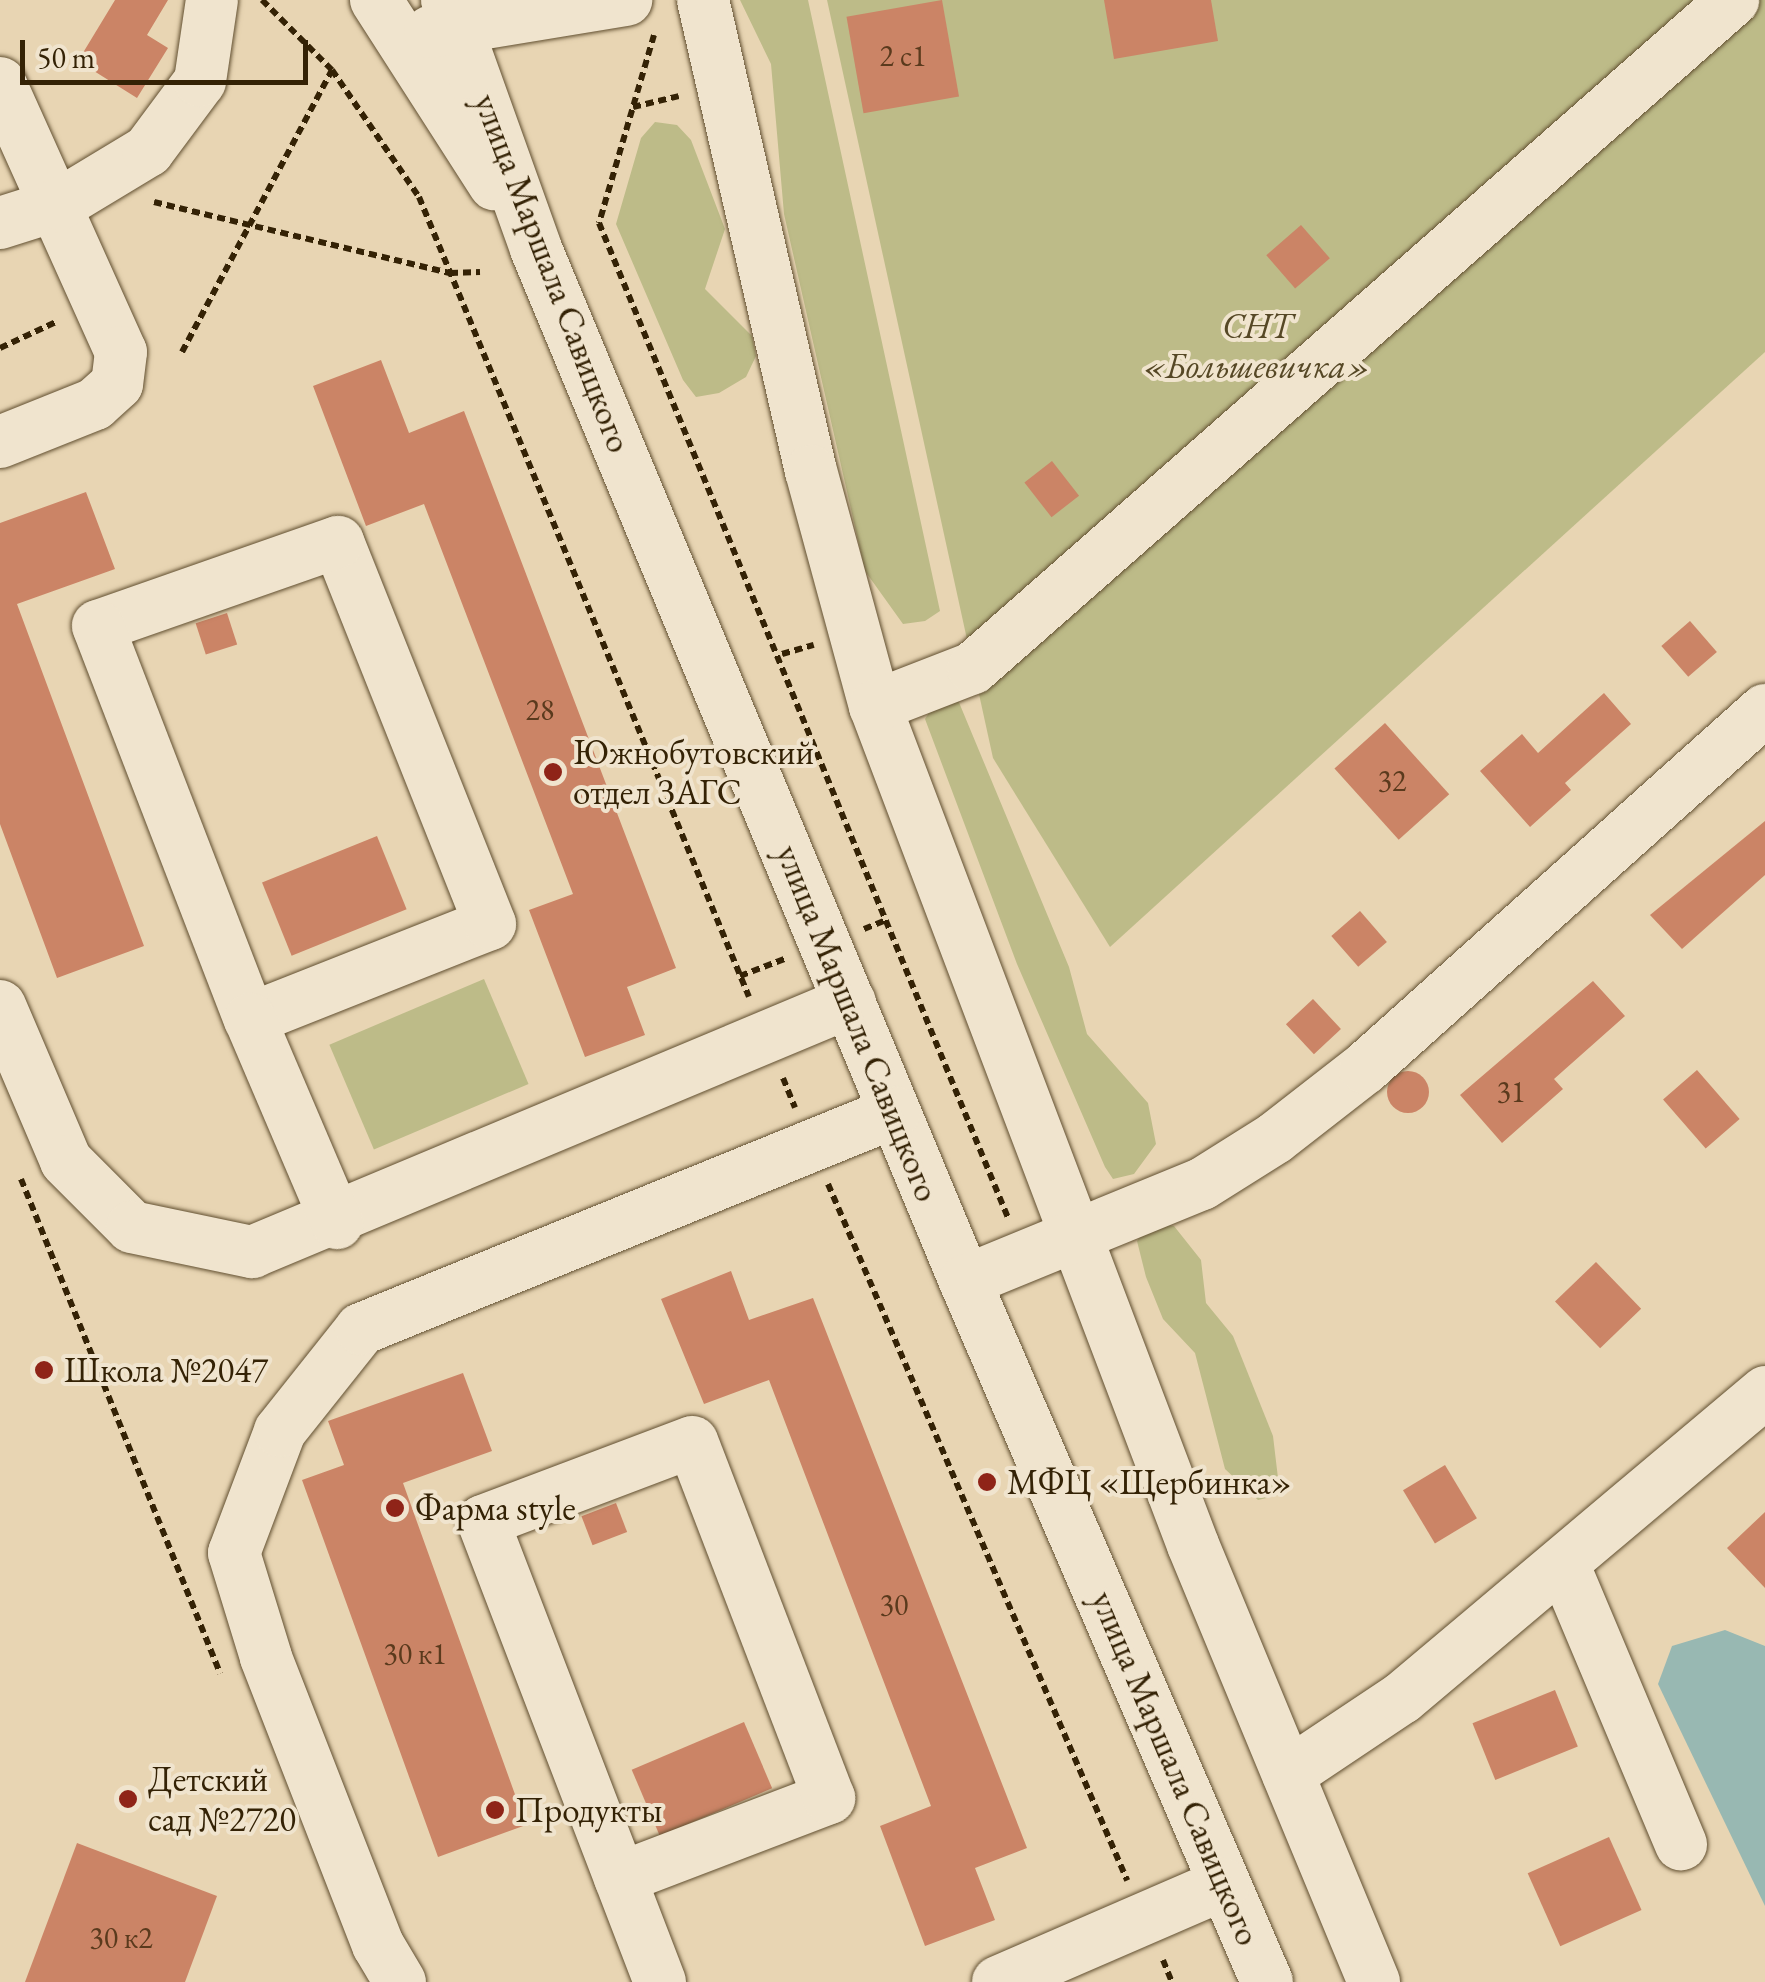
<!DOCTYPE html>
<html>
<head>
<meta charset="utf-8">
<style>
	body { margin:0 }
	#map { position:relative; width:1765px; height:1982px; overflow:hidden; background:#e8d5b3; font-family:"EB Garamond",serif }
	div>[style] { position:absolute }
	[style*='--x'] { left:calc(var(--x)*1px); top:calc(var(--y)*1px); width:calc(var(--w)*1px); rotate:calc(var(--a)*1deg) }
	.green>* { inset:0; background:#bdbb88; transform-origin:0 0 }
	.water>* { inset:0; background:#98b8b2 }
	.building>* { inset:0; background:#cb8466; transform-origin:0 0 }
	.round { border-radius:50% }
	.path>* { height:6px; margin-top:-3px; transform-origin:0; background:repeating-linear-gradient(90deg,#342205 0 8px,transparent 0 13px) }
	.roads { filter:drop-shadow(0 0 2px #614f30) drop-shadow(0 0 2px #614f30) }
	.minor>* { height:52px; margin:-26px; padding:0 26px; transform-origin:26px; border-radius:26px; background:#f0e4ce }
	.dots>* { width:28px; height:28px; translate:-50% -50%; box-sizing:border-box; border:5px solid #f0e4ce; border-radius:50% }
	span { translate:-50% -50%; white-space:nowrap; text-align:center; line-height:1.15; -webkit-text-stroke:8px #f0e4ce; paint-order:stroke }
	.number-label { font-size:30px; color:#5a3a1d }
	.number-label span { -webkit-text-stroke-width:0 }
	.street-label { font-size:35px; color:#342205 }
	.park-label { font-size:35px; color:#564826; font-style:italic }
	.poi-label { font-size:35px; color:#342205 }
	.left { translate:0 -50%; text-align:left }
	.scale { position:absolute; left:20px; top:40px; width:288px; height:45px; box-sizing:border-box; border:5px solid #342205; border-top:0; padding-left:12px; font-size:30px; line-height:35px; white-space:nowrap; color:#342205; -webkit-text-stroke:8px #f0e4ce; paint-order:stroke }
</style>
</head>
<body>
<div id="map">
	<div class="green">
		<div style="clip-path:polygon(740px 0,808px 0,940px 611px,925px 621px,903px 624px,865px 571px,784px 214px,771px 64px)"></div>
		<div style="clip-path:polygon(827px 0,1765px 0,1765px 352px,1110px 947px,993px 758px)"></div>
		<div style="clip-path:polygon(655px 122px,677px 125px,691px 140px,725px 229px,705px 289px,752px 336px,756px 356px,746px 377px,719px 393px,696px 397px,683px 380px,616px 224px,641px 138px)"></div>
		<div style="clip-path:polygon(937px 700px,958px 700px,1069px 967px,1087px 1034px,1148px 1103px,1156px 1144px,1134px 1174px,1113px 1179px,1105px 1167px,1017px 964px,925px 719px)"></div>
		<div style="left:484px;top:979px;width:114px;height:168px;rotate:67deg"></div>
		<div style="clip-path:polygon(1151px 1222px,1174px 1226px,1201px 1260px,1206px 1303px,1233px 1336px,1273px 1436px,1280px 1495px,1258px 1500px,1225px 1469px,1195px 1353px,1163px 1319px,1146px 1277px,1137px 1241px)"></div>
	</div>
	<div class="water">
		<div style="clip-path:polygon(1725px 1630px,1765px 1646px,1765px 1906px,1658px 1684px,1672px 1646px)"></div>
	</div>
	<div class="building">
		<div style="clip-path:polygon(115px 0,168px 0,147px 35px,168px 48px,137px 98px,78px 61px)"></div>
		<div style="left:942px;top:0;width:98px;height:97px;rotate:80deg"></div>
		<div style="clip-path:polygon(1104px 0,1211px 0,1218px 41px,1114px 59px)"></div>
		<div style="left:1301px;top:225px;width:44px;height:46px;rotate:49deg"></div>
		<div style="clip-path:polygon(381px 360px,409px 433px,464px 411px,676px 968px,627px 987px,645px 1035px,585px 1057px,529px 910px,573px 894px,424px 504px,366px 526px,313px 386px)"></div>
		<div style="left:1052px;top:461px;width:44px;height:35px;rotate:52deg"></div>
		<div style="clip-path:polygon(86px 492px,115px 569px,17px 604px,144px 946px,57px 978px,0 824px,0 523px)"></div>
		<div style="left:227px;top:613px;width:33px;height:33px;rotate:72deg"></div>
		<div style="left:1690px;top:621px;width:41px;height:38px;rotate:49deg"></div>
		<div style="clip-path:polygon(1604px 693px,1631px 724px,1565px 783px,1571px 790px,1530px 827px,1480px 771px,1522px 734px,1538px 753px)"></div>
		<div style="left:1385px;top:723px;width:96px;height:68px;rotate:48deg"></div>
		<div style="clip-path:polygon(1765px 821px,1765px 875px,1682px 949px,1650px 915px)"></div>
		<div style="left:377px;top:836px;width:79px;height:124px;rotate:68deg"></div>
		<div style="left:1360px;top:911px;width:41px;height:38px;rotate:49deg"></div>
		<div style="clip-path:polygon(1593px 981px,1625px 1016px,1554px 1079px,1563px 1089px,1502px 1143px,1460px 1095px)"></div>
		<div style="left:1313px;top:999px;width:41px;height:37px;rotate:47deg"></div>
		<div style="left:1697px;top:1070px;width:65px;height:45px;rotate:49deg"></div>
		<div class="round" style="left:1387px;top:1071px;width:42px;height:42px"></div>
		<div style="left:1596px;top:1262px;width:65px;height:57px;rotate:46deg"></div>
		<div style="clip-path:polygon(731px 1271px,749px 1320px,813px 1298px,1027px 1848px,975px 1868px,995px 1920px,925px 1946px,880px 1826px,931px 1806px,769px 1380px,704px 1404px,661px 1299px)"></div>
		<div style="clip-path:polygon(463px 1373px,492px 1451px,403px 1483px,526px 1825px,438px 1857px,302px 1480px,344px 1465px,328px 1421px)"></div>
		<div style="left:1445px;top:1465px;width:62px;height:49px;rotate:59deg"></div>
		<div style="left:616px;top:1503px;width:31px;height:37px;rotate:69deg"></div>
		<div style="clip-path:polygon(1765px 1512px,1765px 1588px,1727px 1548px)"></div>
		<div style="left:1555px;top:1690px;width:61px;height:89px;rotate:68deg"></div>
		<div style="left:744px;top:1722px;width:72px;height:122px;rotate:67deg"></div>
		<div style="left:1609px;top:1837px;width:80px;height:89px;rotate:66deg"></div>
		<div style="clip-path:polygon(77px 1843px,217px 1896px,185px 1982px,25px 1982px)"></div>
	</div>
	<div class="path">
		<div style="--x:262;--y:0;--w:99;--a:45"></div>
		<div style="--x:332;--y:70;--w:154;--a:55.6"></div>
		<div style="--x:419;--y:197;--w:865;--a:67.58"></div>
		<div style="--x:654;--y:35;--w:196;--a:106.3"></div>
		<div style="--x:599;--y:223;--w:1076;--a:67.65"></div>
		<div style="--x:633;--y:107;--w:47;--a:-13.4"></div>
		<div style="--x:154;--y:202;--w:304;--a:13.5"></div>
		<div style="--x:450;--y:273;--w:30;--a:-2"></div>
		<div style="--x:0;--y:348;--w:64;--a:-25"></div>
		<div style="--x:182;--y:352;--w:319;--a:-62"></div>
		<div style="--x:782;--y:654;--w:33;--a:-16"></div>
		<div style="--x:864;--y:929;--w:24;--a:-22"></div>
		<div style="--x:740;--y:976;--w:50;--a:-21"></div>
		<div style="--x:783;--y:1078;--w:32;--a:68"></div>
		<div style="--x:21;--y:1179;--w:533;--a:68.06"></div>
		<div style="--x:828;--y:1184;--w:758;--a:66.75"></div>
		<div style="--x:1163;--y:1960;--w:24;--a:68"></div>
	</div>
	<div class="roads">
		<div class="minor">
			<div style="--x:376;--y:0;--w:219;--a:57.3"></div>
			<div style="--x:447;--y:0;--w:264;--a:70.3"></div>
			<div style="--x:536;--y:249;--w:1118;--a:67.43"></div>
			<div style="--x:965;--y:1281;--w:763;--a:66.69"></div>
			<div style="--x:703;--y:0;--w:483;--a:77.1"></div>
			<div style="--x:811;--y:471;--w:244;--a:74.8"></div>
			<div style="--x:875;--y:706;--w:897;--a:69.24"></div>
			<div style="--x:1193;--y:1545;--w:473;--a:67.5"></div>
			<div style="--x:430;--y:32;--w:199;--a:-9.3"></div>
			<div style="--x:0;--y:83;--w:295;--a:65.8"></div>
			<div style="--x:121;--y:352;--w:32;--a:97"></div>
			<div style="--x:117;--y:384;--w:30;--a:138"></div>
			<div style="--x:95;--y:404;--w:102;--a:158.2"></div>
			<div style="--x:0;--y:223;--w:63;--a:-17.6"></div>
			<div style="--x:60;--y:204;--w:103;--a:-31.1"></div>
			<div style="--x:148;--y:151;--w:87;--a:-53.4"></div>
			<div style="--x:200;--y:81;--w:82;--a:-81.6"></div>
			<div style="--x:875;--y:706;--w:105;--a:-21.2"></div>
			<div style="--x:973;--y:668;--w:1012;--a:-41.31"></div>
			<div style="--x:0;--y:1006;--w:168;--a:66.9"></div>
			<div style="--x:66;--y:1161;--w:93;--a:45"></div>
			<div style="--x:132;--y:1227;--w:123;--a:11.8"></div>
			<div style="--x:252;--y:1252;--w:648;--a:-22.69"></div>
			<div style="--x:250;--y:1019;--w:258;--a:-21.6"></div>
			<div style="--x:490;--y:924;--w:411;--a:-111.7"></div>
			<div style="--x:338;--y:542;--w:254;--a:160.7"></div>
			<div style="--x:98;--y:626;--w:421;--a:68.9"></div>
			<div style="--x:250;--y:1019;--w:222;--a:66.9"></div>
			<div style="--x:965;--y:1281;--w:256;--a:-22.3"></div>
			<div style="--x:1202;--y:1184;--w:86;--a:-32.2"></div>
			<div style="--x:1275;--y:1138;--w:114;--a:-37.9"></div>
			<div style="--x:1365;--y:1068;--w:537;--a:-41.83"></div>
			<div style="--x:1564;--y:1566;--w:302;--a:67.2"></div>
			<div style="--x:1288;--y:1774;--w:137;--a:-33.7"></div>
			<div style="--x:1402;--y:1698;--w:475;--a:-40.1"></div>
			<div style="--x:620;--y:1878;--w:224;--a:-20.9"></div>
			<div style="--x:829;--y:1798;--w:381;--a:-111"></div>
			<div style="--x:692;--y:1442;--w:223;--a:159.3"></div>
			<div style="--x:483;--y:1521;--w:494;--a:69"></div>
			<div style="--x:400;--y:1982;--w:43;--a:-120.7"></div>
			<div style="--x:378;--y:1945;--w:309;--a:-111.3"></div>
			<div style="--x:266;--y:1657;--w:109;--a:-107.1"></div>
			<div style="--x:234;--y:1553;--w:130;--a:-69.3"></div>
			<div style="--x:280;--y:1431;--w:130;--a:-51.5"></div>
			<div style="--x:361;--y:1329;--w:576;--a:-22.12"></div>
			<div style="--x:998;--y:1982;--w:246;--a:-23.4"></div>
		</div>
	</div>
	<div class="dots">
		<div style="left:553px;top:772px;background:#8f2418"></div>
		<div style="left:44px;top:1370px;background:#8f2418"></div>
		<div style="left:987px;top:1482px;background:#8f2418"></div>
		<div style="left:395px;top:1508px;background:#8f2418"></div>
		<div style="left:128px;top:1799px;background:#8f2418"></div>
		<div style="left:495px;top:1810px;background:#8f2418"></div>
	</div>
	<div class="number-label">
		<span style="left:903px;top:56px">2 с1</span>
		<span style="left:540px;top:710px">28</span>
		<span style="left:1392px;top:781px">32</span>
		<span style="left:1511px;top:1092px">31</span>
		<span style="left:894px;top:1605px">30</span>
		<span style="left:415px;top:1654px">30 к1</span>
		<span style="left:121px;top:1938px">30 к2</span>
	</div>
	<div class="street-label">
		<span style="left:553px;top:273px;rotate:69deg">улица Маршала Савицкого</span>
		<span style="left:858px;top:1023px;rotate:68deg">улица Маршала Савицкого</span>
		<span style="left:1176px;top:1768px;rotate:67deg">улица Маршала Савицкого</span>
	</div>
	<div class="park-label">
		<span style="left:1257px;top:346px">СНТ<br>«Большевичка»</span>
	</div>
	<div class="poi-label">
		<span class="left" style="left:573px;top:772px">Южнобутовский<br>отдел ЗАГС</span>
		<span class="left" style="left:64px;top:1370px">Школа №2047</span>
		<span class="left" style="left:1007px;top:1482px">МФЦ «Щербинка»</span>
		<span class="left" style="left:415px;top:1508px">Фарма style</span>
		<span class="left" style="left:148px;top:1799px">Детский<br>сад №2720</span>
		<span class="left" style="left:515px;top:1810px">Продукты</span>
	</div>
	<div class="scale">50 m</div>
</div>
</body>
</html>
